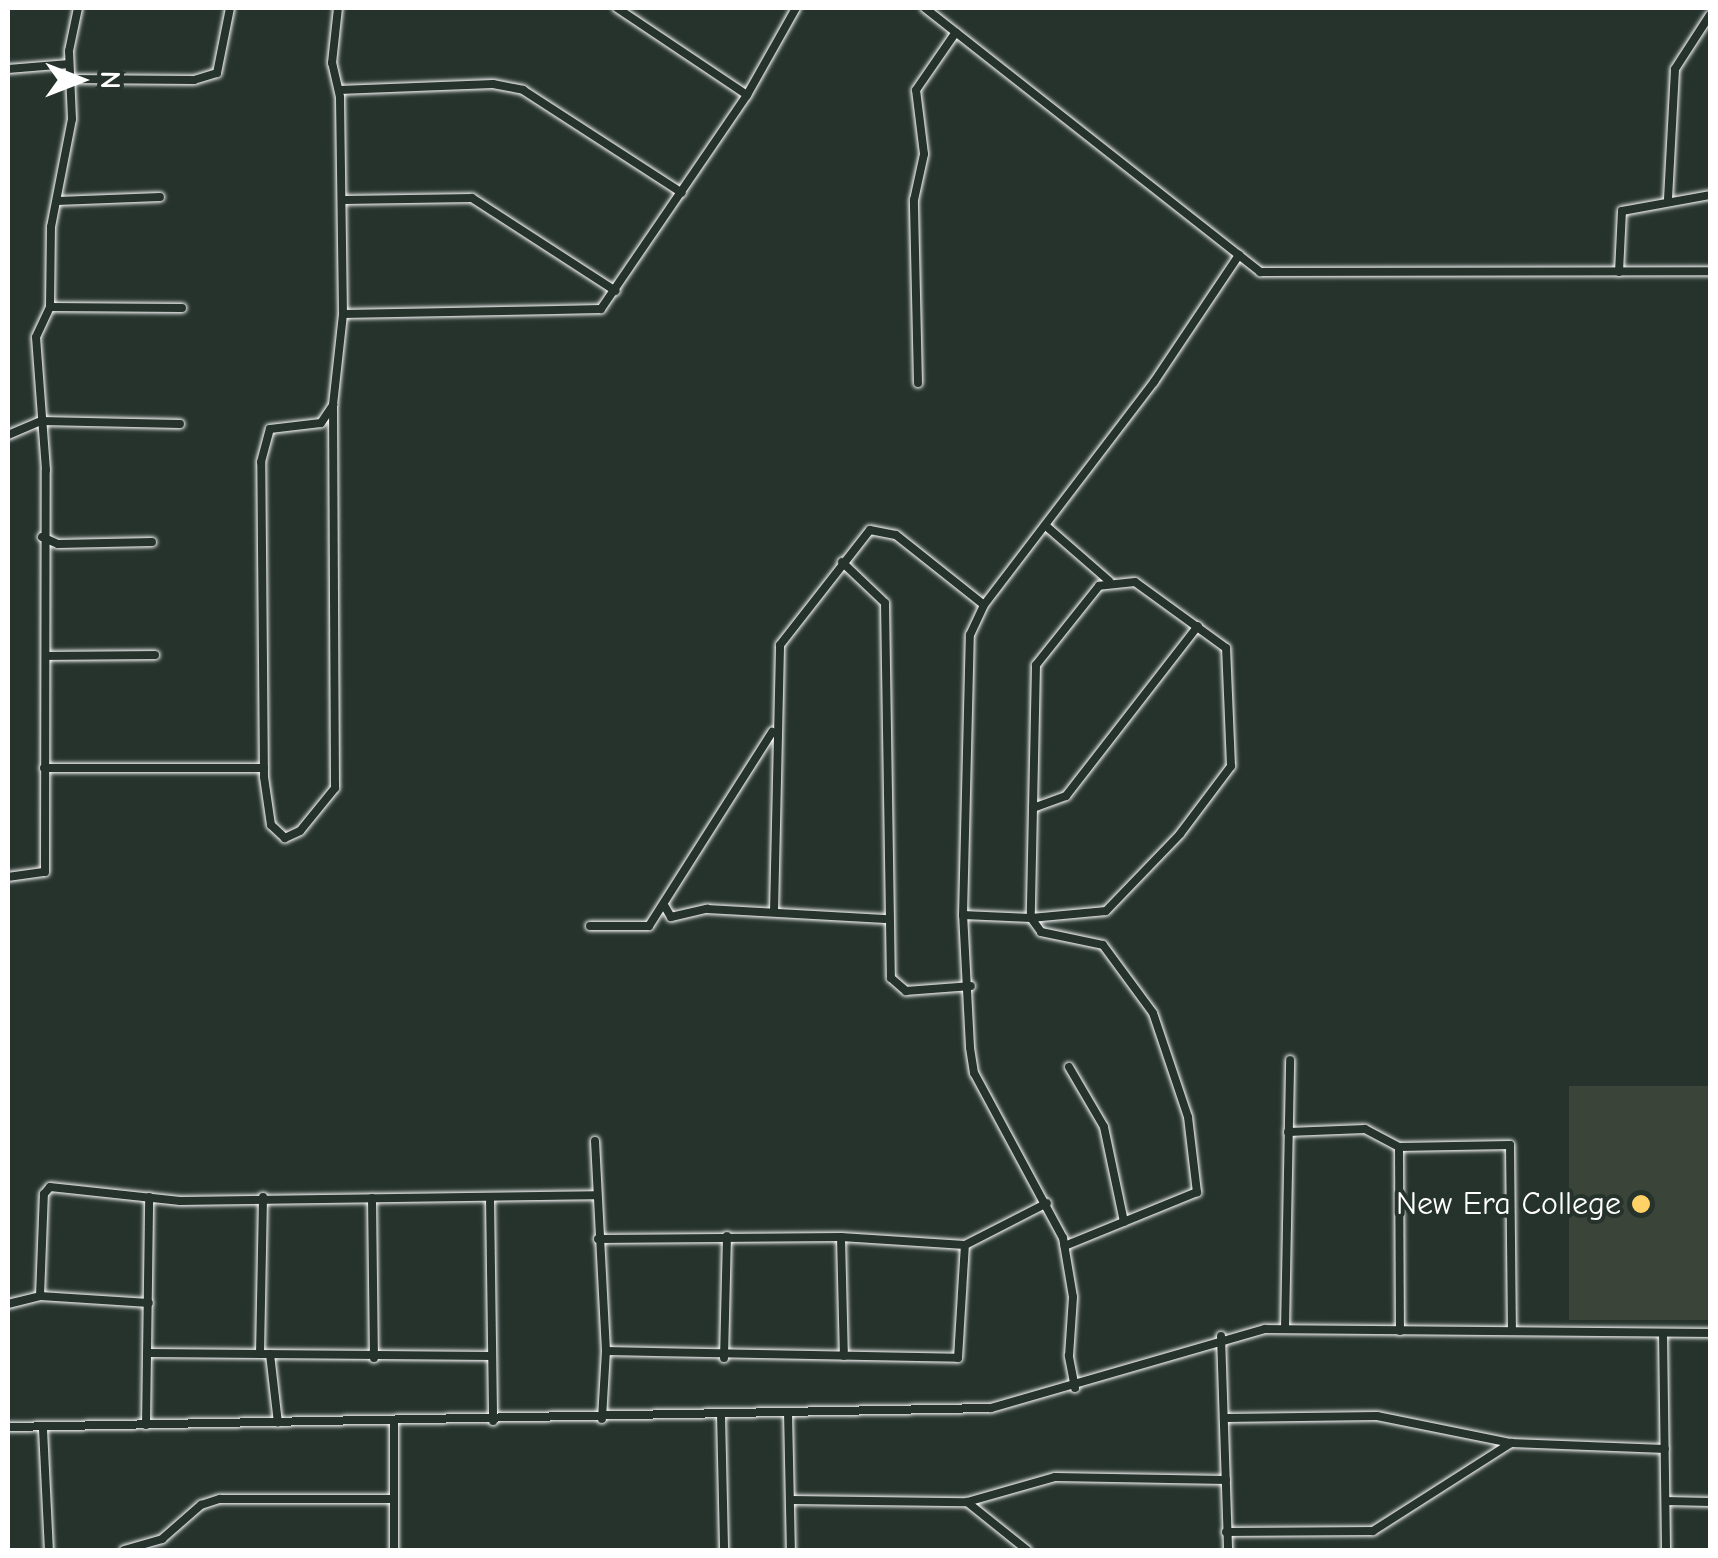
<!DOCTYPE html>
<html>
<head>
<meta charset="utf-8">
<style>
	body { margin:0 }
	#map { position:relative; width:1718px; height:1558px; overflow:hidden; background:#26332d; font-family:"Comic Neue",sans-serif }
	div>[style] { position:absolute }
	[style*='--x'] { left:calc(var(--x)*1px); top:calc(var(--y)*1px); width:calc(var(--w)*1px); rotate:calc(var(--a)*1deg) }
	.built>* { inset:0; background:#3b4439; transform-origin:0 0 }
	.roads { filter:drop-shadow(0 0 2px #fff) drop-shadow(0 0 2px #fff) }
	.minor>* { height:8px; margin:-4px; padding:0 4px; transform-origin:4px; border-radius:4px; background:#26332d }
	.dots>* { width:28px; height:28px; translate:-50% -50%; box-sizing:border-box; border:5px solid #26332d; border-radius:50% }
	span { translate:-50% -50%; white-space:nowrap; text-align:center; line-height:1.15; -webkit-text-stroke:8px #26332d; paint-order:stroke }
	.poi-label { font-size:32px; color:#fff }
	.right { translate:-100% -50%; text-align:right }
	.frame { position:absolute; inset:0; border:10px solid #fff; pointer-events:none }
	.north { position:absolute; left:30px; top:30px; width:100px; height:100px; -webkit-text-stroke:8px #26332d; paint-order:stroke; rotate:90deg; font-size:28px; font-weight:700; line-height:40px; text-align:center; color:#fff }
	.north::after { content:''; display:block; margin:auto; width:35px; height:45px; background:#fff; clip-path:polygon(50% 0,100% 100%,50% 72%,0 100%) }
</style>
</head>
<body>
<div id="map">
	<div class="built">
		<div style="left:1710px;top:1086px;width:234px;height:141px;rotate:90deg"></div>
	</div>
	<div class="roads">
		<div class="minor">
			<div style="--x:617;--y:8;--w:156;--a:33.8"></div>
			<div style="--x:925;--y:8;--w:427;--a:38.2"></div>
			<div style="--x:1260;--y:272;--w:450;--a:-0.1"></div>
			<div style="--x:8;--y:69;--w:61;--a:-4.7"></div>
			<div style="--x:71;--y:79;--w:123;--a:0.5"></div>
			<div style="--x:194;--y:80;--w:24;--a:-17"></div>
			<div style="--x:217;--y:73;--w:66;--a:-78.7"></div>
			<div style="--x:339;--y:90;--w:154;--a:-2.2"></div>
			<div style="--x:493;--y:84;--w:31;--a:11"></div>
			<div style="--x:523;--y:90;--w:189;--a:32.9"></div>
			<div style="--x:1668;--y:199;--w:130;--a:-86.9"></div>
			<div style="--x:1675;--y:69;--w:64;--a:-57.1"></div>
			<div style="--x:344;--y:200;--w:128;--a:-0.9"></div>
			<div style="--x:472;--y:198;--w:171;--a:32.9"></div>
			<div style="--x:57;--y:201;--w:103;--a:-2.2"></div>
			<div style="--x:1619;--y:272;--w:61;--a:-87.2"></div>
			<div style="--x:1622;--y:211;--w:89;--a:-10.3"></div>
			<div style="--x:50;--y:307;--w:132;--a:0.4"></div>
			<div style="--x:343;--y:314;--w:258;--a:-1.1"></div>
			<div style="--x:601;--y:309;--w:259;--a:-55.7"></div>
			<div style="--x:747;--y:95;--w:100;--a:-60.6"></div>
			<div style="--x:918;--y:383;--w:183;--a:-91.3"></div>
			<div style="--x:914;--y:200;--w:47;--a:-77.7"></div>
			<div style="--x:924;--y:154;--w:64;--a:-97.1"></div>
			<div style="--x:916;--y:90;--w:70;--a:-55.4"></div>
			<div style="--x:333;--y:405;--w:383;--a:89.7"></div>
			<div style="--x:335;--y:788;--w:55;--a:129.1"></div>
			<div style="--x:300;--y:831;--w:17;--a:155"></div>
			<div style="--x:285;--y:838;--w:19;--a:-137"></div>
			<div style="--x:271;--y:825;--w:49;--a:-98.3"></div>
			<div style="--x:264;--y:777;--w:315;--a:-90.5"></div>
			<div style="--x:261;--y:462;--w:34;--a:-75"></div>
			<div style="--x:270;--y:429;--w:51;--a:-6.7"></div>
			<div style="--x:321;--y:423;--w:22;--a:-56"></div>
			<div style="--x:333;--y:405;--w:92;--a:-83.7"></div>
			<div style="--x:343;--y:314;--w:217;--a:-90.8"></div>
			<div style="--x:340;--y:97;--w:35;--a:-103"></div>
			<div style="--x:332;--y:63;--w:55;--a:-83.8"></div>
			<div style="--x:8;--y:435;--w:36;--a:-23"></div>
			<div style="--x:41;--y:421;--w:139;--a:1.2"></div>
			<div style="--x:1046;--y:526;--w:84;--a:41.1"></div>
			<div style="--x:42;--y:537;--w:17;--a:24"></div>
			<div style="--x:58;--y:544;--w:94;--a:-1.2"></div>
			<div style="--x:842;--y:562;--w:59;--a:43.6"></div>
			<div style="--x:885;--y:603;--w:375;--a:89.1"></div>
			<div style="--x:891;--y:978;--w:20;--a:41"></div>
			<div style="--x:906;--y:991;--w:65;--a:-4.4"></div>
			<div style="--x:46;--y:656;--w:109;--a:-0.5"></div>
			<div style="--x:44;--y:768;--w:220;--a:0"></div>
			<div style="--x:1033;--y:808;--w:35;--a:-20"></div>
			<div style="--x:1066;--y:796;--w:215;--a:-52.2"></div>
			<div style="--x:8;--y:877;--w:37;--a:-8"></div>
			<div style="--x:45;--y:872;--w:402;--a:-89.9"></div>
			<div style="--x:46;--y:470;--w:133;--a:-94.3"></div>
			<div style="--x:36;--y:337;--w:33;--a:-65"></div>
			<div style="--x:50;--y:307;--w:80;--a:-89.3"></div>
			<div style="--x:51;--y:227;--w:110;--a:-79"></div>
			<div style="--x:72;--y:119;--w:68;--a:-92.5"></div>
			<div style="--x:69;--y:51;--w:44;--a:-78.2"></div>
			<div style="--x:664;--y:905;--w:14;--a:60"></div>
			<div style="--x:671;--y:917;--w:37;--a:-13"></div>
			<div style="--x:707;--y:909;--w:178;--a:3.2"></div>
			<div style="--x:774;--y:912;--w:267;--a:-88.7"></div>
			<div style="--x:780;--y:645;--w:146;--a:-52"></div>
			<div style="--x:870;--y:530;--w:26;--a:11"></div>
			<div style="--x:896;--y:535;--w:112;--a:38.5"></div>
			<div style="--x:963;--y:915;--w:68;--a:2.5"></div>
			<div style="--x:1031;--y:918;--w:75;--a:-5.3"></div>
			<div style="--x:1106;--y:911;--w:107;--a:-46.1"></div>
			<div style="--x:1180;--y:834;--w:85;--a:-53.1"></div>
			<div style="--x:1231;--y:766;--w:118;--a:-92.4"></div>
			<div style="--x:1226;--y:648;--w:112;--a:-144"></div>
			<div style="--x:1135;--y:582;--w:36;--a:174"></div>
			<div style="--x:1099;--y:586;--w:101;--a:128.6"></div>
			<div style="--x:1036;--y:665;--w:248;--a:91.2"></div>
			<div style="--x:1031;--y:918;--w:17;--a:54"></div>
			<div style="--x:1041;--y:932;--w:63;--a:11.8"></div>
			<div style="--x:1103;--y:945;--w:84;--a:53.7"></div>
			<div style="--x:1153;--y:1013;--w:110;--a:71.4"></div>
			<div style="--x:1188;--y:1117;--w:76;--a:83.2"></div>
			<div style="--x:1197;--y:1192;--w:143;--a:157.8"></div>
			<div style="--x:590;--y:926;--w:59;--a:0"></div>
			<div style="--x:649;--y:926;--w:230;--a:-57.6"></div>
			<div style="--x:1069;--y:1067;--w:69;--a:59.7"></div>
			<div style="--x:1104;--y:1127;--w:97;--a:78.1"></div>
			<div style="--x:1288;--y:1132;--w:77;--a:-2.2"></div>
			<div style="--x:1365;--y:1129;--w:38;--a:28"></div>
			<div style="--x:1399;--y:1147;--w:111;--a:-1"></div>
			<div style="--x:1510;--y:1145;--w:186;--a:89.4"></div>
			<div style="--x:595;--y:1141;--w:210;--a:87"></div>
			<div style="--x:606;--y:1351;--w:68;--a:93.4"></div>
			<div style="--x:1399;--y:1147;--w:184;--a:89.7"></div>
			<div style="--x:372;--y:1198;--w:160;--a:89.3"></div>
			<div style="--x:490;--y:1198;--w:223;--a:89.2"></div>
			<div style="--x:841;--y:1237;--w:119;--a:88.6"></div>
			<div style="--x:598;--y:1239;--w:243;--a:-0.5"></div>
			<div style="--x:841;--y:1237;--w:124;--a:3.7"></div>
			<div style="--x:965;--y:1245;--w:92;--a:-27.1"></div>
			<div style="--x:40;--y:1296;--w:102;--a:-87.8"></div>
			<div style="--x:44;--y:1194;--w:9;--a:-49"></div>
			<div style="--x:50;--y:1187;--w:131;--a:6.1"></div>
			<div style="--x:180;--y:1201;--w:414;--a:-0.8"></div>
			<div style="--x:8;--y:1304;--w:33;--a:-14"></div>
			<div style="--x:40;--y:1296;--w:109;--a:3.7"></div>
			<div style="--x:1285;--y:1329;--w:269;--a:-88.9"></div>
			<div style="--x:1663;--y:1333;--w:217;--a:89.2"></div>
			<div style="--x:1221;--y:1336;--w:214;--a:88.1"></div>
			<div style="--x:606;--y:1351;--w:352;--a:1.1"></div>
			<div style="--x:958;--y:1358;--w:113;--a:-86.5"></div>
			<div style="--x:148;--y:1353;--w:344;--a:0.5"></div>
			<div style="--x:260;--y:1354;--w:157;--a:-88.9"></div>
			<div style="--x:270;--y:1354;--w:69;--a:83.4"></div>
			<div style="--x:724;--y:1358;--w:122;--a:-88.6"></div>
			<div style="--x:1075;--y:1388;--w:33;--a:-101"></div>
			<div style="--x:1069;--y:1356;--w:59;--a:-86.1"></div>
			<div style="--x:1073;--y:1297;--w:60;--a:-99.6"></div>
			<div style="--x:1063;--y:1238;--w:187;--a:-118.3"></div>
			<div style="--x:974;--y:1073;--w:26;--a:-99"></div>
			<div style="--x:970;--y:1047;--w:132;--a:-93"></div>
			<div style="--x:963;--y:915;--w:280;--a:-88.6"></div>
			<div style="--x:970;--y:635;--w:33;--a:-65"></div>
			<div style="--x:984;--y:605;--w:280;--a:-52.7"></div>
			<div style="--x:1154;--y:382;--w:153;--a:-56.2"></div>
			<div style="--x:788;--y:1412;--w:138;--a:88.8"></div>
			<div style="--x:721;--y:1414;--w:136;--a:88.7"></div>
			<div style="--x:1226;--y:1418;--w:151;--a:-0.8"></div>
			<div style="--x:1377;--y:1416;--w:137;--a:11.4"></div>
			<div style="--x:1511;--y:1443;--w:154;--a:2.2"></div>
			<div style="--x:394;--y:1422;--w:128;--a:90"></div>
			<div style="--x:146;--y:1425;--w:228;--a:-89.2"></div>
			<div style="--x:8;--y:1427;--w:983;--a:-1.11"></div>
			<div style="--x:991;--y:1408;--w:285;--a:-16.1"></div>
			<div style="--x:1265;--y:1329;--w:445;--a:0.5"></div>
			<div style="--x:43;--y:1429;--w:121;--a:87.2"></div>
			<div style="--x:791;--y:1500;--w:176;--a:0.7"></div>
			<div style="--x:967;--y:1502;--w:91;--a:-15.9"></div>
			<div style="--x:1055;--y:1477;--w:171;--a:1"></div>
			<div style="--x:1666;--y:1501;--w:44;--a:1.3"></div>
			<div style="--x:967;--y:1502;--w:77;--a:38.7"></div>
			<div style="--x:1226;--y:1532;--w:147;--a:-0.4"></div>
			<div style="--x:1373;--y:1531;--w:164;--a:-32.5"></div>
			<div style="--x:124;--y:1550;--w:40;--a:-16"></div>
			<div style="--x:162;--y:1539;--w:52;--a:-41.1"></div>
			<div style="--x:201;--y:1505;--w:20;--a:-18"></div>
			<div style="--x:220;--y:1499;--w:174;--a:0"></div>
		</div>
	</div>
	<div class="dots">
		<div style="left:1641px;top:1204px;background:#ffd166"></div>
	</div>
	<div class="poi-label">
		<span class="right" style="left:1621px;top:1204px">New Era College</span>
	</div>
	<div class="frame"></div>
	<div class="north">N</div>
</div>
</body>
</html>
